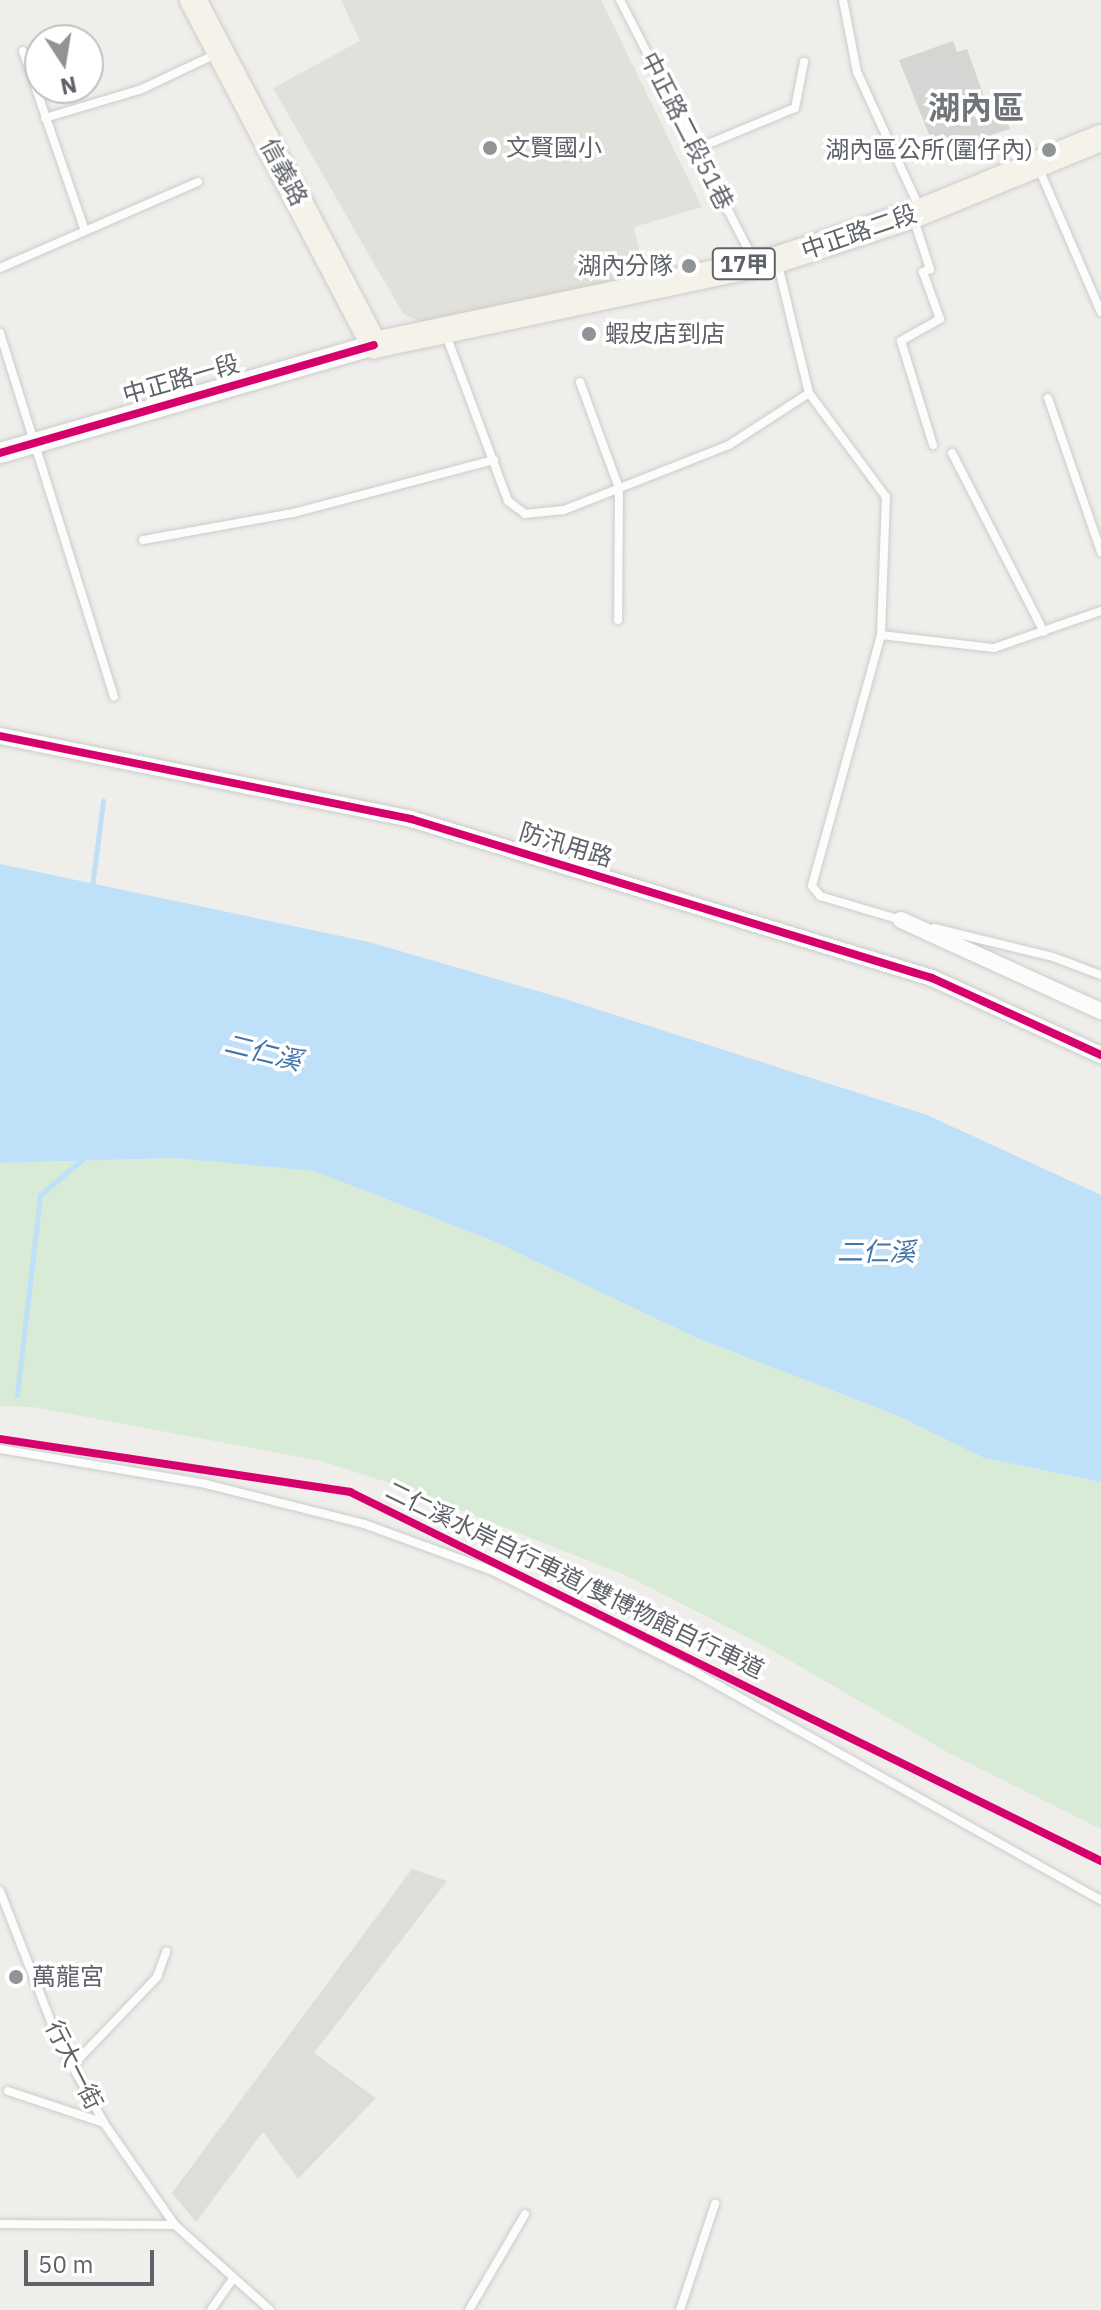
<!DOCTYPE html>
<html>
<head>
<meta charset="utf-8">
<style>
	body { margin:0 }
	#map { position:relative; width:1101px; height:2310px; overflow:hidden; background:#efeeea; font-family:"IBM Plex Sans","Noto Sans TC",sans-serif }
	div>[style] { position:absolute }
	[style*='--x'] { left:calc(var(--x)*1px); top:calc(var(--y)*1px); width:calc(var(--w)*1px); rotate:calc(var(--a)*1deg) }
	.industrial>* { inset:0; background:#dfddda }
	.education>* { inset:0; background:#e2e0da }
	.green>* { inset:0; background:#d8ebd6 }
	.water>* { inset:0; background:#bfe0f9 }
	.stream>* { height:5px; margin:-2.5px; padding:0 2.5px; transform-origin:2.5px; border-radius:2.5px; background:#bfe0f9 }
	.building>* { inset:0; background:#d6d5d3 }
	.roads { filter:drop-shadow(0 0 2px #cbcccc) drop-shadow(0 0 2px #cbcccc) }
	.service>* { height:8px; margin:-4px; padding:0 4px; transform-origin:4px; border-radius:4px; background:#fdfcfc }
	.minor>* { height:16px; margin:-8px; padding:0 8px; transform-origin:8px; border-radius:8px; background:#fdfcfc }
	.tertiary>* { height:20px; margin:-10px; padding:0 10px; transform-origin:10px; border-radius:10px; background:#fdfcfc }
	.primary>* { height:26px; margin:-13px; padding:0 13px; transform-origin:13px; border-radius:13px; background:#f4f2e9 }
	.cycleway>* { height:8px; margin:-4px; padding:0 4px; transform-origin:4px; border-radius:4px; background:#d6006c }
	.dots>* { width:22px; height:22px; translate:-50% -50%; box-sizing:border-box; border:4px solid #fff; border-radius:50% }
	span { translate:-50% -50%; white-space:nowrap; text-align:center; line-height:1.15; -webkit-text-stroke:7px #fff; paint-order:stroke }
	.shield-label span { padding:2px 6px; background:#fff; border:2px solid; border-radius:6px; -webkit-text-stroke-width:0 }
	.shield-label { font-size:22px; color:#5f6368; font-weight:700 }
	.street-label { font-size:24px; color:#5f6368 }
	.poi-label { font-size:24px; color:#5f6368 }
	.left { translate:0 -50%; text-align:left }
	.right { translate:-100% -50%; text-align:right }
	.water-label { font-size:26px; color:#4174aa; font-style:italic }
	.district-label { font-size:32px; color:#70757a; font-weight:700 }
	.north { position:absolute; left:24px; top:24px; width:80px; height:80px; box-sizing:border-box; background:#fff; border:2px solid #bfc1c3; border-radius:50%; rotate:168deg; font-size:22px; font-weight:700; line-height:32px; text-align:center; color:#5f6368 }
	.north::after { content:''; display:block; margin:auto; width:28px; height:36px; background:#919496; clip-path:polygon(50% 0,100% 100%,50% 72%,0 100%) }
	.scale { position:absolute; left:24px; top:2250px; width:130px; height:36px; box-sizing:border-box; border:4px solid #5f6368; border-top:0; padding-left:10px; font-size:24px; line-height:28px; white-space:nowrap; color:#5f6368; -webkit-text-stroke:6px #fff; paint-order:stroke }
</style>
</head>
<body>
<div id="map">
	<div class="industrial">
		<div style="clip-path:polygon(412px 1869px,447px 1881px,314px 2053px,376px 2098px,298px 2179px,263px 2132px,196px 2222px,172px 2193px)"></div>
	</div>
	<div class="education">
		<div style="clip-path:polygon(341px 0,601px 0,702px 207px,634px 227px,645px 277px,429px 325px,403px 314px,273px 88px,360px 41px)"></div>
	</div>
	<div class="green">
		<div style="clip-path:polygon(174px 1158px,314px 1171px,491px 1240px,699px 1339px,896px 1415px,984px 1458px,1101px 1482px,1101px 1829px,949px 1753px,761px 1644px,625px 1575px,402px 1487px,321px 1461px,33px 1407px,0 1406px,0 1163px)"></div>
	</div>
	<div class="water">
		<div style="clip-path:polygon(0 864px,369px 942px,565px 999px,927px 1115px,1101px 1195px,1101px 1482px,984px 1458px,896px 1415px,699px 1339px,491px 1240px,314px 1171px,174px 1158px,0 1163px)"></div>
	</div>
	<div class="stream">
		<div style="--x:92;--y:887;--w:87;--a:-82.7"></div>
		<div style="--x:17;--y:1395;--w:201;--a:-83.4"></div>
		<div style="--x:40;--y:1195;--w:57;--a:-40.1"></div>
	</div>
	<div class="building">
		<div style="clip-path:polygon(953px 41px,957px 52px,967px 49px,992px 119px,1005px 114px,1010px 129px,991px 135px,997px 151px,963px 162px,954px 161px,947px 142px,932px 142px,899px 60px)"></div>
	</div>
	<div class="roads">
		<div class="service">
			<div style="--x:620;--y:0;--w:291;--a:62.8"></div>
			<div style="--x:843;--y:0;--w:73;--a:79"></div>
			<div style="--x:857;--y:72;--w:149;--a:65.3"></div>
			<div style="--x:23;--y:51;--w:190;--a:71"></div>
			<div style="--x:45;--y:118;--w:101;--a:-16.6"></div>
			<div style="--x:142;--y:89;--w:82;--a:-25.3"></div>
			<div style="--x:696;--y:149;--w:107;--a:-22.5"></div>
			<div style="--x:795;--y:108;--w:47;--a:-78.9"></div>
			<div style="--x:1039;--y:169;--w:156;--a:66.6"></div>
			<div style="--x:914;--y:220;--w:52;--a:71.9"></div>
			<div style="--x:930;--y:269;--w:8;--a:157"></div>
			<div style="--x:923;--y:272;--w:50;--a:70.1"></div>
			<div style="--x:940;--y:319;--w:45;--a:150.6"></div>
			<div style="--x:901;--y:341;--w:109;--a:72.9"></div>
			<div style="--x:778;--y:265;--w:132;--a:76.4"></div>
			<div style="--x:809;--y:393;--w:129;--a:53.5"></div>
			<div style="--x:886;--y:497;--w:138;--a:92.1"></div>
			<div style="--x:881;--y:635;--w:260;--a:105.4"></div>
			<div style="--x:812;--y:886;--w:13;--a:51"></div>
			<div style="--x:820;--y:896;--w:84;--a:16.5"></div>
			<div style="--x:0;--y:268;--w:216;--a:-23.5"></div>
			<div style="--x:0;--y:333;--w:381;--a:72.6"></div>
			<div style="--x:446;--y:335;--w:177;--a:69.5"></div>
			<div style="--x:508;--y:501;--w:21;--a:37"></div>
			<div style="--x:525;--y:514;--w:39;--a:-6"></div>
			<div style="--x:564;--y:510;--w:177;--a:-21.5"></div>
			<div style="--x:729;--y:445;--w:95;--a:-33"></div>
			<div style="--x:580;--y:382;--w:113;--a:69.8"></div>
			<div style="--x:619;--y:488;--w:132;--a:90.4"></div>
			<div style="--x:1048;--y:398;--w:163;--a:71"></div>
			<div style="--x:952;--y:453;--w:201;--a:62.8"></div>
			<div style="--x:143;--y:540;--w:152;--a:-10.2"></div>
			<div style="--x:293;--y:513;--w:208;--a:-14.8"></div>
			<div style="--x:881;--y:635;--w:114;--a:6.6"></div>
			<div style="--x:994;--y:648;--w:113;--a:-19.1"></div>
			<div style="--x:934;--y:928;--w:122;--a:13.7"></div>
			<div style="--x:1053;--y:957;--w:51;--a:20.6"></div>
			<div style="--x:0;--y:1449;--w:209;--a:9.6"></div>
			<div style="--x:206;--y:1484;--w:163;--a:14.2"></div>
			<div style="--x:364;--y:1524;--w:137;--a:20"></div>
			<div style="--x:493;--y:1571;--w:219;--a:26.6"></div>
			<div style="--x:689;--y:1669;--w:472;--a:29.3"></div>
			<div style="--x:0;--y:1891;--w:162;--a:68.7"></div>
			<div style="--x:59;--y:2042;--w:93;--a:60.9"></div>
			<div style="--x:104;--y:2123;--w:124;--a:55.2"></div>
			<div style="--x:175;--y:2225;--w:127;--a:41.8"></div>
			<div style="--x:73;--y:2065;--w:122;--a:-46.3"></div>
			<div style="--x:157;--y:1977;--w:27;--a:-70"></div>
			<div style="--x:8;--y:2091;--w:101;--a:18.4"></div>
			<div style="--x:0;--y:2224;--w:175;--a:0.3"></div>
			<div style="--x:211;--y:2310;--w:37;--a:-55"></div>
			<div style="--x:469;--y:2310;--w:111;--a:-59.7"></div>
			<div style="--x:680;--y:2310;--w:112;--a:-71.7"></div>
		</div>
		<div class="minor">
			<div style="--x:0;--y:736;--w:419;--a:11.4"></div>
			<div style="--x:411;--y:819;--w:545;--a:16.97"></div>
			<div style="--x:932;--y:978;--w:186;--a:24.5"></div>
			<div style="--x:901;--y:920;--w:220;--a:24.5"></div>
		</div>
		<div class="tertiary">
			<div style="--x:0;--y:453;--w:389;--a:-16.1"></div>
		</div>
		<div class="primary">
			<div style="--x:193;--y:0;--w:390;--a:62.3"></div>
			<div style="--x:374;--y:345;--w:411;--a:-11.9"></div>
			<div style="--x:776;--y:260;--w:144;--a:-18.2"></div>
			<div style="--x:913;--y:215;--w:203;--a:-22.3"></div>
		</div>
	</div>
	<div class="cycleway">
		<div style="--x:0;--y:453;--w:389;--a:-16.1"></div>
		<div style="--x:0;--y:736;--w:419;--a:11.4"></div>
		<div style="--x:411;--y:819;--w:545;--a:16.97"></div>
		<div style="--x:932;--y:978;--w:186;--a:24.5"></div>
		<div style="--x:0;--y:1439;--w:354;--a:8.6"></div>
		<div style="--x:350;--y:1492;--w:837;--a:26.17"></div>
	</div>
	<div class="dots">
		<div style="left:490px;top:148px;background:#919496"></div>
		<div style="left:1049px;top:150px;background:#919496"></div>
		<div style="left:689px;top:266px;background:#919496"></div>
		<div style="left:589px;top:334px;background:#919496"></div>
		<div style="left:16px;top:1977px;background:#919496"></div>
	</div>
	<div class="shield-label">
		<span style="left:744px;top:264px">17甲</span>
	</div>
	<div class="street-label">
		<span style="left:687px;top:131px;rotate:63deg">中正路二段51巷</span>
		<span style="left:284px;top:172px;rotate:62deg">信義路</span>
		<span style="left:859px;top:232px;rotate:-19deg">中正路二段</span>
		<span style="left:181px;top:379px;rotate:-16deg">中正路一段</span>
		<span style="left:566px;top:845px;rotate:17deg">防汛用路</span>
		<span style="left:575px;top:1580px;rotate:26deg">二仁溪水岸自行車道/雙博物館自行車道</span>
		<span style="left:74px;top:2065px;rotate:63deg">行大一街</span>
	</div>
	<div class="poi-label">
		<span class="left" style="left:506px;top:148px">文賢國小</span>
		<span class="right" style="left:1033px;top:150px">湖內區公所(圍仔內)</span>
		<span class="right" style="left:673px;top:266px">湖內分隊</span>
		<span class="left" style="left:605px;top:334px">蝦皮店到店</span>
		<span class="left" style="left:32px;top:1977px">萬龍宮</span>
	</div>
	<div class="water-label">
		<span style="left:263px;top:1052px;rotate:14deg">二仁溪</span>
		<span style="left:876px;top:1252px">二仁溪</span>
	</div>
	<div class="district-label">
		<span style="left:976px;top:107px">湖內區</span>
	</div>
	<div class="north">N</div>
	<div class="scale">50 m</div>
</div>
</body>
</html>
